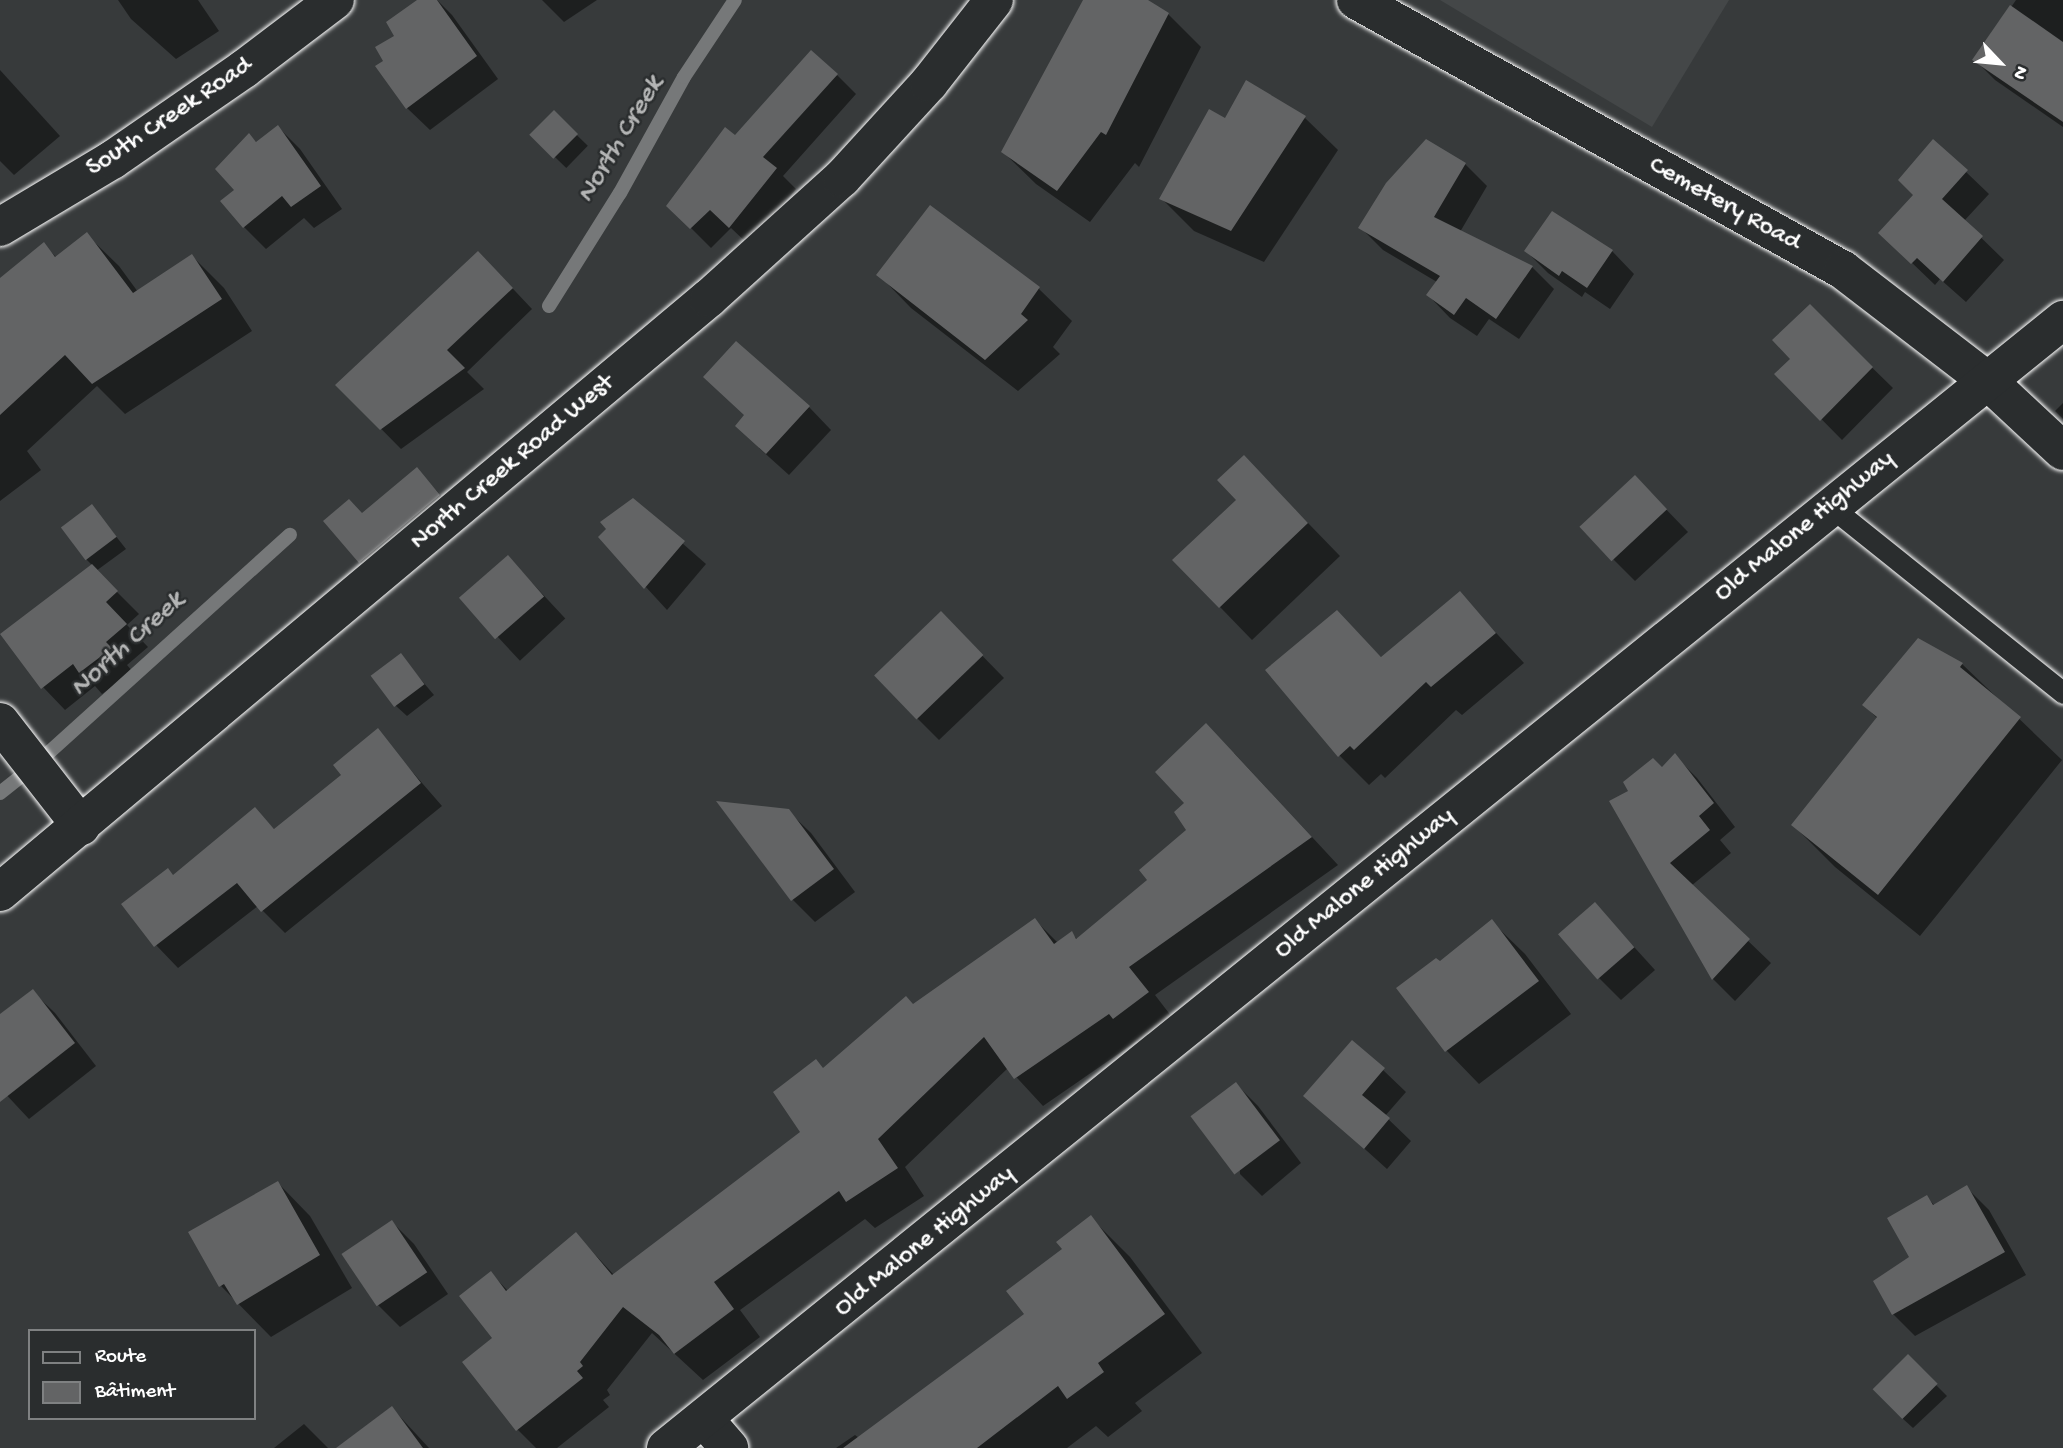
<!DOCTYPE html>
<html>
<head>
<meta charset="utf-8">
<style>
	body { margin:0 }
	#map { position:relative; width:2063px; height:1448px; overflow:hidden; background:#373a3b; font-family:"Gochi Hand",sans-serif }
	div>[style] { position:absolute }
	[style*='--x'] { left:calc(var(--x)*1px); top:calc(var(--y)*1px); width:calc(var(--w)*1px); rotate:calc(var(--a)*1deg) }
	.built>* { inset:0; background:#444748 }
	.shadow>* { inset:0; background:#0007; transform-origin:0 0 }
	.stream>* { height:14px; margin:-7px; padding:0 7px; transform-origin:7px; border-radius:7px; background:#767879 }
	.building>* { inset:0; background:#636465; transform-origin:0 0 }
	.roads { filter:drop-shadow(0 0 2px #fff) drop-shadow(0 0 2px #fff) }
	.service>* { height:21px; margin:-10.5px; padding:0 10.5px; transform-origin:10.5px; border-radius:10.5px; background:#2a2d2e }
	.minor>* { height:38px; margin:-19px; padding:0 19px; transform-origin:19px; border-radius:19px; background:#2a2d2e }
	.tertiary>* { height:38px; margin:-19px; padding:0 19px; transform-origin:19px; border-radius:19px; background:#2a2d2e }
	span { translate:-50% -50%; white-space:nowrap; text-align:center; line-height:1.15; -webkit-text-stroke:5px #2a2d2e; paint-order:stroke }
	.street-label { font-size:26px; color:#fff }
	.water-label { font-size:28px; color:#b4b5b5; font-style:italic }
	.legend { position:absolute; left:28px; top:1329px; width:228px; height:91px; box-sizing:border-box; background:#2a2d2e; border:2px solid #7f8182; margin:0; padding:9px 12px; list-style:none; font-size:21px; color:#fff }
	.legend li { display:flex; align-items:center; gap:14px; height:35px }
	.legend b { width:35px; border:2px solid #7f8182 }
	.north { position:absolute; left:1965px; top:28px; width:70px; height:70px; -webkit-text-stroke:5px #2a2d2e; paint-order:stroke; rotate:116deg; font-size:19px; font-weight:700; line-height:28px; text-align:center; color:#fff }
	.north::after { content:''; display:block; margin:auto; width:24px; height:32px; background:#fff; clip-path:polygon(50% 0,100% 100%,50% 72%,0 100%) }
</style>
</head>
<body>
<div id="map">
	<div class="built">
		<div style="clip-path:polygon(1440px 0,1729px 0,1652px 127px)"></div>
	</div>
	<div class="shadow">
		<div style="clip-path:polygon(118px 0,198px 0,219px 31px,176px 59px,131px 19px)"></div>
		<div style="clip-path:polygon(420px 0,437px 0,452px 15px,498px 79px,430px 130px,407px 108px,385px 62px)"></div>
		<div style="clip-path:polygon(542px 0,597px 0,564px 22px)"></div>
		<div style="clip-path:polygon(1097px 0,1144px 0,1168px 14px,1201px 47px,1139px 167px,1135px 163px,1090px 222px,1036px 184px,1003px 152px)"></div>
		<div style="clip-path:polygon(2016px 0,2063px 0,2063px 127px,1995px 80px,1975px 60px)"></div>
		<div style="clip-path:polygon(0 70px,60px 136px,14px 175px,0 161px)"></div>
		<div style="clip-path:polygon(837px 75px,856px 94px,783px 176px,796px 189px,750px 246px,731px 228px,711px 248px,669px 206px,735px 137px)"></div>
		<div style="left:554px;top:113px;width:47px;height:31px;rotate:44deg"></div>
		<div style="clip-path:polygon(1305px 118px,1338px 150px,1264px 262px,1194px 231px,1161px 198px)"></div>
		<div style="clip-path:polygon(278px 127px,300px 149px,342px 209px,314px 228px,304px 218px,266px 249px,244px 227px,249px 135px,257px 143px)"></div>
		<div style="clip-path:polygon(1465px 164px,1487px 186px,1460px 232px,1532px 267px,1554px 289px,1519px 339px,1489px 319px,1477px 336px,1450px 318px,1428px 295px,1437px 282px,1383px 250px,1361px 228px)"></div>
		<div style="clip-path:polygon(1966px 172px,1989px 194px,1964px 221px,2004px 260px,1966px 302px,1940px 279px,1935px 285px,1881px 233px)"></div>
		<div style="clip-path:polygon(931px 207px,1039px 289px,1072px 321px,1053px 347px,1060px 354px,1018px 391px,911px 308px,879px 275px)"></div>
		<div style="clip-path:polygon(87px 235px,119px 266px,138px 292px,192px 256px,224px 288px,252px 331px,125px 414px,97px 386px,27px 451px,41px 470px,0 501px,0 279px,44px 245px,57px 258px)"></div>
		<div style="clip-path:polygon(1526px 251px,1612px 251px,1634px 274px,1610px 309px,1585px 292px,1582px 297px,1548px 273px)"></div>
		<div style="clip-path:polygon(498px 273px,532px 309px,467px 372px,484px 389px,401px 449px,338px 385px)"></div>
		<div style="clip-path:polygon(1810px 307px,1893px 388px,1842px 440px,1777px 374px,1793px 359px)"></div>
		<div style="clip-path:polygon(2063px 403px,2063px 419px,2055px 411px)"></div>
		<div style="clip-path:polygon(809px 407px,831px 430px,789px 475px,759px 448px)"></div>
		<div style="clip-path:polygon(417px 469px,461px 518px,382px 584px,360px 562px,363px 515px)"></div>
		<div style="clip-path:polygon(1276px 490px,1340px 556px,1252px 640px,1220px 607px,1238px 500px)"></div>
		<div style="clip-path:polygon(633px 500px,706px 564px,667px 610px,600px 537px)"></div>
		<div style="clip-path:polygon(1657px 500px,1688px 532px,1635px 581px,1613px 559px)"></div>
		<div style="clip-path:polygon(92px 506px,126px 549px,96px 571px,139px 614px,127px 625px,148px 647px,127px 665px,133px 672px,102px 694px,95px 686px,65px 710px,43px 687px,93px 566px,86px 559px)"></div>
		<div style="left:508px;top:557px;width:84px;height:62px;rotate:47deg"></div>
		<div style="clip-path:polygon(1460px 594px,1524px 663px,1462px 715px,1456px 710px,1385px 778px,1381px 774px,1369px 785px,1340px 756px,1268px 671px,1337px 612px,1382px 658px)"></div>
		<div style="clip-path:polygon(963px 636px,1004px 678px,939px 740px,917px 718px)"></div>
		<div style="clip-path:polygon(1919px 641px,1962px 664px,2062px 760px,1920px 936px,1835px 867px,1793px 825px,1878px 719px,1864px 705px)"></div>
		<div style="clip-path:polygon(401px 656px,434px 695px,407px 716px,396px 706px)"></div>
		<div style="clip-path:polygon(377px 731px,442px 806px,285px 933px,258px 906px,178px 968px,156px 945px,255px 809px,275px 830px,344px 775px)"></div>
		<div style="clip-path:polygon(1234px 753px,1338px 865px,1155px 995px,1175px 1021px,1142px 1046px,1137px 1041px,1043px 1106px,1008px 1068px,905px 1167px,924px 1196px,875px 1228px,865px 1219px,740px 1310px,760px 1337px,703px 1380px,652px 1333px,607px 1390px,610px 1395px,603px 1400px,609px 1407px,557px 1448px,536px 1448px,518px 1430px,465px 1362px,495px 1338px,491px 1273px,508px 1291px,576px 1234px,614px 1275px,802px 1132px,824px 1070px,1035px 920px,1058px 943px,1072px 934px,1078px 940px,1150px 880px,1188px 831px)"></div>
		<div style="clip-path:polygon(1675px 756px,1697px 778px,1735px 827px,1720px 840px,1731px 853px,1691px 886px,1771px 963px,1735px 1001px,1713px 979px,1612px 802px,1662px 769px)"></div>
		<div style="clip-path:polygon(720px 804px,788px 811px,811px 833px,855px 892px,815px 922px,793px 900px)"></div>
		<div style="clip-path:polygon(1595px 904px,1655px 970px,1621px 1000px,1599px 978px)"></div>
		<div style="clip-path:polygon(1492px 922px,1525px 954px,1571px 1014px,1479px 1084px,1447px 1051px,1399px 988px,1439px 963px)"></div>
		<div style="clip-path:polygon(32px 991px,55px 1013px,96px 1066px,29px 1119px,0 1088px,0 1016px)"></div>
		<div style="clip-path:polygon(1383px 1070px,1406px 1092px,1385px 1116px,1411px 1141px,1387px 1169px,1306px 1096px)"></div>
		<div style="clip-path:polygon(1236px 1084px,1258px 1106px,1301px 1163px,1262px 1196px,1240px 1174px)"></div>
		<div style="clip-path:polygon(278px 1183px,310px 1216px,352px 1288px,271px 1337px,221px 1286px)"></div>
		<div style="clip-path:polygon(1967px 1188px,1989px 1210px,2026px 1275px,1915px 1336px,1893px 1314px,1927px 1197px,1935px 1206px)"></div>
		<div style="clip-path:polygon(1091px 1218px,1130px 1257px,1202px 1353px,1135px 1403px,1142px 1411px,1108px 1437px,1096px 1426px,1067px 1448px,836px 1448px,855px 1435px,859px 1438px,1026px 1314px,1064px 1249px)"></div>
		<div style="clip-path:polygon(392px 1222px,414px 1244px,448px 1294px,400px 1327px,378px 1305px)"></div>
		<div style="clip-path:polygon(1908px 1357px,1947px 1396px,1913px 1428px,1902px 1418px)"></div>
		<div style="clip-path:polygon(392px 1408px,429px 1448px,339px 1448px)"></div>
		<div style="clip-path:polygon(304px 1424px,328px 1448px,274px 1448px)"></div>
	</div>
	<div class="stream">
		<div style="--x:549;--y:306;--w:133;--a:-57.9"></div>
		<div style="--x:620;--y:193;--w:132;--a:-61.1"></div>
		<div style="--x:684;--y:77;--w:92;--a:-56.5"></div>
		<div style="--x:0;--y:793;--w:43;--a:-38.5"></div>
		<div style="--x:34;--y:766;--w:345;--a:-42.1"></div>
	</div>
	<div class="building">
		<div style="clip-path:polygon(417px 0,437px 0,477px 56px,406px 109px,375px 66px,383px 61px,375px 47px,394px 36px,386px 22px)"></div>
		<div style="clip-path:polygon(1083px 0,1148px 0,1169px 13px,1106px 135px,1101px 132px,1057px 191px,1001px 152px)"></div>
		<div style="clip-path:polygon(2010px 5px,2063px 42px,2063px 122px,1972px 60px)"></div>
		<div style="clip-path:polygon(811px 50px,838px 74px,763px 157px,777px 168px,729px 228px,710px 210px,690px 229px,666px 206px,725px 127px,735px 135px)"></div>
		<div style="clip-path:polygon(1246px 80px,1306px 116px,1231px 231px,1159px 199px,1209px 109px,1225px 118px)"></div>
		<div style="left:554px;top:110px;width:34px;height:35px;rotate:45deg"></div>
		<div style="clip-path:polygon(278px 125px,321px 186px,291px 207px,282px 196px,243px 228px,220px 201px,234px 190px,215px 169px,249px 133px,256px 142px)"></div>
		<div style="clip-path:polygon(1426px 139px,1466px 163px,1434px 217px,1533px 266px,1496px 319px,1466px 298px,1454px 315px,1426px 295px,1440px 276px,1358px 228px,1386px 183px)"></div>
		<div style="clip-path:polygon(1933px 139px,1968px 170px,1942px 199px,1983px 236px,1943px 282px,1917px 258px,1911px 264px,1878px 233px,1913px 195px,1898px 180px)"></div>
		<div style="clip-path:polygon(930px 205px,1040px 287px,1021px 314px,1028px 320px,985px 360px,876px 275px)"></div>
		<div style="clip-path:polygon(1552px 211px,1613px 250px,1587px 288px,1562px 271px,1559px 276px,1524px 251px)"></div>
		<div style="clip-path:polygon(87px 232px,133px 293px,192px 254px,222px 299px,92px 384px,65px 355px,0 415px,0 278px,44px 242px,55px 257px)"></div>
		<div style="clip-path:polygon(478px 251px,513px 288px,447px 350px,465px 368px,380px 430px,335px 385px)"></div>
		<div style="clip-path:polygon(1810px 304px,1873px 367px,1820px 421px,1774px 374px,1790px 359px,1772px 340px)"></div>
		<div style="clip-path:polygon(736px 341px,810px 406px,766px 454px,735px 426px,744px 415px,703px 377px)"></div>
		<div style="clip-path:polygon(1244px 455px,1308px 523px,1219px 608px,1172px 560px,1236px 500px,1217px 480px)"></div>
		<div style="clip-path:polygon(417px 467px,440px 495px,359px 563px,323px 521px,349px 499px,362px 513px)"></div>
		<div style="left:1635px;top:475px;width:47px;height:76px;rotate:47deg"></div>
		<div style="clip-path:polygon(633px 498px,685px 541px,644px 589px,598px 537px,606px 529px,600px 522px)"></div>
		<div style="left:92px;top:504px;width:41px;height:39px;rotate:53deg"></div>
		<div style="left:508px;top:555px;width:55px;height:65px;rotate:49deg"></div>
		<div style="clip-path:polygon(92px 564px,118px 591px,106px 602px,127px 624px,106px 642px,112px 648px,79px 673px,73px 664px,41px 689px,0 634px)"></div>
		<div style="clip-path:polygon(1460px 591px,1496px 633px,1431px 687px,1426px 682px,1354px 750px,1350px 746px,1338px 757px,1265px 670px,1337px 610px,1381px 657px)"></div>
		<div style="left:941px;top:611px;width:61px;height:93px;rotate:46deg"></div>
		<div style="clip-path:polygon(1918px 638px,1963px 663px,1960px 667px,2021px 717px,1878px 895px,1791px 825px,1877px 717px,1862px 705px)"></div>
		<div style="left:401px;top:653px;width:39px;height:38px;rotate:53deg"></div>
		<div style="clip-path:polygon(1206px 723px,1312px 837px,1129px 967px,1149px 992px,1113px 1019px,1109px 1014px,1014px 1079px,984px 1037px,878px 1139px,898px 1168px,846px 1202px,839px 1191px,714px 1282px,734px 1309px,674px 1354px,659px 1335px,623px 1307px,580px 1362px,583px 1366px,577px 1371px,583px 1378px,516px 1431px,462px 1362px,492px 1338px,459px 1296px,491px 1271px,506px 1291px,576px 1232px,612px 1275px,800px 1132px,773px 1092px,816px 1059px,823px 1068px,906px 996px,913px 1004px,1035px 918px,1054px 944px,1072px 931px,1076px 939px,1147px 880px,1139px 870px,1186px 830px,1174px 812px,1184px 803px,1155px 772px)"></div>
		<div style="clip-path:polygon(378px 728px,421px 783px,261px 912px,237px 883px,154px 947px,121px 904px,168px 868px,173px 875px,255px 807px,274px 829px,341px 775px,333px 765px)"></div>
		<div style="clip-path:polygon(1675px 753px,1714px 803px,1699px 816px,1710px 830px,1670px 863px,1750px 939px,1712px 980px,1609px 801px,1628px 791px,1623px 782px,1653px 758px,1662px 767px)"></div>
		<div style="clip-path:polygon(716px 801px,789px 809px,834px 869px,791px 901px)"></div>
		<div style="left:1595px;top:902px;width:60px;height:49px;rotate:49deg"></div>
		<div style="clip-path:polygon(1492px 919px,1539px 981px,1445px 1052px,1396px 988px,1436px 958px,1440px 961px)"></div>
		<div style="clip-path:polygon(33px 989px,75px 1043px,0 1102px,0 1014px)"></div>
		<div style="clip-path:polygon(1352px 1040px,1385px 1068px,1362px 1095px,1390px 1118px,1364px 1149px,1303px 1096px)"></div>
		<div style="left:1236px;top:1082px;width:73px;height:57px;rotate:53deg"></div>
		<div style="clip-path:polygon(278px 1181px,320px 1255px,237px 1305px,224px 1284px,219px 1287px,188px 1232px)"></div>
		<div style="clip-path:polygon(1967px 1185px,2005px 1252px,1892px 1315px,1873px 1281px,1909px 1257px,1887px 1218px,1927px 1195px,1933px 1205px)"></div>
		<div style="clip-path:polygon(1091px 1215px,1165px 1314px,1098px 1363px,1104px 1372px,1067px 1399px,1058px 1386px,977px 1448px,843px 1448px,1024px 1314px,1006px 1291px,1062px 1249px,1056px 1242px)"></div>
		<div style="left:392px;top:1220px;width:63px;height:61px;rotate:56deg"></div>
		<div style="left:1908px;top:1354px;width:42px;height:50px;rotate:45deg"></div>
		<div style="clip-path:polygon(392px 1406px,423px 1448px,336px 1448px)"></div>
	</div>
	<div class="roads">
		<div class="service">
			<div style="--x:1830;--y:506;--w:299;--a:38.7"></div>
		</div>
		<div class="minor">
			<div style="--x:1356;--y:0;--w:557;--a:29"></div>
			<div style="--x:1843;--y:270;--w:184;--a:37.5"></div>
			<div style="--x:1989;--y:382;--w:101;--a:43"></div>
			<div style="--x:0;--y:227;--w:131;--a:-30.9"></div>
			<div style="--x:112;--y:160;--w:160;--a:-34.6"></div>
			<div style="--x:244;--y:69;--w:114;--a:-37.2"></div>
			<div style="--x:0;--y:722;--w:132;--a:52.1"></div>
			<div style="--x:0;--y:892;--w:925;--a:-39.96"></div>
			<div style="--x:709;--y:298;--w:179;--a:-42.1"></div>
			<div style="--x:842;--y:178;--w:129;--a:-47.5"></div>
			<div style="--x:929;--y:83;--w:105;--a:-51.9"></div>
			<div style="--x:705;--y:1420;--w:37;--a:49"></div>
		</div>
		<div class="tertiary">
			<div style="--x:666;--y:1448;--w:1796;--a:-38.92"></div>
		</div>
	</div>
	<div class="street-label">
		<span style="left:170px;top:118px;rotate:-34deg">South Creek Road</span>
		<span style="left:1724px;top:205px;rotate:29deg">Cemetery Road</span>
		<span style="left:513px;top:463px;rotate:-40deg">North Creek Road West</span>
		<span style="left:1805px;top:527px;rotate:-39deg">Old Malone Highway</span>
		<span style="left:1365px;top:884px;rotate:-39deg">Old Malone Highway</span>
		<span style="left:925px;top:1242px;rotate:-39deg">Old Malone Highway</span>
	</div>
	<div class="water-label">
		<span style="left:621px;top:140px;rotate:-59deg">North Creek</span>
		<span style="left:128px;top:645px;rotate:-42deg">North Creek</span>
	</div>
	<ul class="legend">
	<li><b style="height:9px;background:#2a2d2e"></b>Route</li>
	<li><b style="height:19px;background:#636465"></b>Bâtiment</li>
	</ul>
	<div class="north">N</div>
</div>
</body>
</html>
